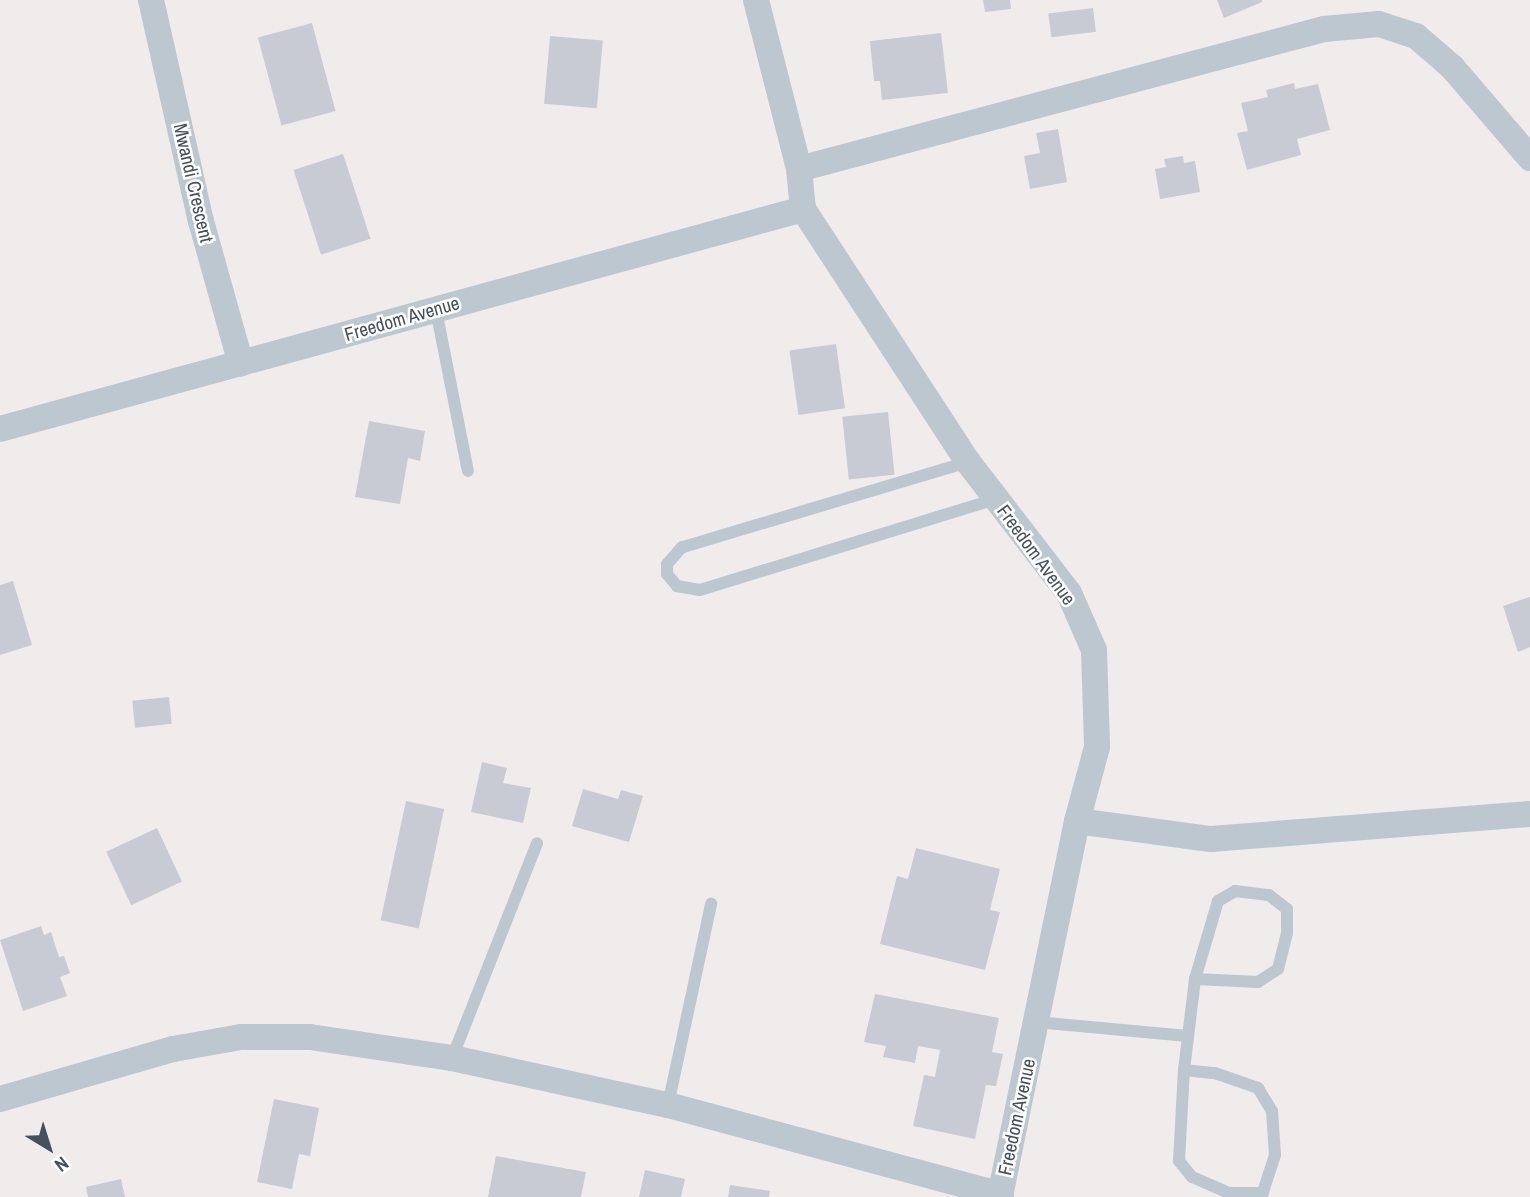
<!DOCTYPE html>
<html>
<head>
<meta charset="utf-8">
<style>
	body { margin:0 }
	#map { position:relative; width:1530px; height:1197px; overflow:hidden; background:#f0ecec; font-family:"Archivo Narrow",sans-serif }
	div>[style] { position:absolute }
	[style*='--x'] { left:calc(var(--x)*1px); top:calc(var(--y)*1px); width:calc(var(--w)*1px); rotate:calc(var(--a)*1deg) }
	.building>* { inset:0; background:#c8cbd3; transform-origin:0 0 }
	.service>* { height:12px; margin:-6px; padding:0 6px; transform-origin:6px; border-radius:6px; background:#bcc7d0 }
	.minor>* { height:26px; margin:-13px; padding:0 13px; transform-origin:13px; border-radius:13px; background:#bcc7d0 }
	span { translate:-50% -50%; white-space:nowrap; text-align:center; line-height:1.15; -webkit-text-stroke:5px #fff; paint-order:stroke }
	.street-label { font-size:19px; color:#44505a }
	.north { position:absolute; left:14px; top:1113px; width:70px; height:70px; -webkit-text-stroke:5px #fff; paint-order:stroke; rotate:142deg; font-size:19px; font-weight:700; line-height:28px; text-align:center; color:#44505a }
	.north::after { content:''; display:block; margin:auto; width:24px; height:32px; background:#44505a; clip-path:polygon(50% 0,100% 100%,50% 72%,0 100%) }
</style>
</head>
<body>
<div id="map">
	<div class="building">
		<div style="clip-path:polygon(983px 0,1010px 0,1011px 9px,985px 12px)"></div>
		<div style="clip-path:polygon(1217px 0,1262px 0,1262px 2px,1224px 18px)"></div>
		<div style="left:1093px;top:8px;width:24px;height:45px;rotate:83deg"></div>
		<div style="left:312px;top:23px;width:91px;height:56px;rotate:75deg"></div>
		<div style="clip-path:polygon(941px 33px,948px 93px,882px 100px,880px 81px,874px 81px,870px 41px)"></div>
		<div style="left:550px;top:36px;width:53px;height:68px;rotate:5deg"></div>
		<div style="clip-path:polygon(1294px 83px,1295px 89px,1318px 84px,1330px 130px,1297px 139px,1301px 155px,1247px 170px,1237px 133px,1248px 131px,1241px 103px,1268px 97px,1266px 90px)"></div>
		<div style="clip-path:polygon(1058px 129px,1067px 182px,1030px 189px,1024px 156px,1040px 153px,1036px 133px)"></div>
		<div style="left:343px;top:154px;width:89px;height:52px;rotate:72deg"></div>
		<div style="clip-path:polygon(1183px 156px,1184px 163px,1195px 161px,1200px 192px,1160px 199px,1155px 169px,1166px 167px,1164px 159px)"></div>
		<div style="left:836px;top:344px;width:65px;height:47px;rotate:82deg"></div>
		<div style="left:888px;top:412px;width:63px;height:46px;rotate:84deg"></div>
		<div style="clip-path:polygon(369px 421px,425px 431px,420px 461px,408px 458px,400px 504px,355px 497px)"></div>
		<div style="clip-path:polygon(13px 581px,32px 645px,0 655px,0 585px)"></div>
		<div style="clip-path:polygon(1530px 597px,1530px 647px,1518px 652px,1503px 606px)"></div>
		<div style="left:169px;top:697px;width:27px;height:37px;rotate:84deg"></div>
		<div style="clip-path:polygon(482px 762px,507px 768px,503px 783px,531px 788px,523px 823px,471px 812px)"></div>
		<div style="clip-path:polygon(583px 789px,618px 799px,621px 790px,643px 796px,629px 842px,572px 826px)"></div>
		<div style="left:406px;top:801px;width:39px;height:122px;rotate:12deg"></div>
		<div style="left:157px;top:828px;width:59px;height:56px;rotate:65deg"></div>
		<div style="clip-path:polygon(916px 848px,1000px 869px,990px 910px,1000px 912px,985px 970px,880px 944px,897px 876px,908px 879px)"></div>
		<div style="clip-path:polygon(41px 926px,44px 935px,51px 932px,59px 957px,64px 956px,70px 973px,60px 977px,67px 996px,23px 1011px,0 940px)"></div>
		<div style="clip-path:polygon(875px 994px,999px 1018px,992px 1052px,1003px 1054px,996px 1086px,986px 1085px,975px 1139px,913px 1126px,924px 1075px,935px 1077px,940px 1050px,918px 1046px,915px 1063px,883px 1057px,886px 1046px,864px 1042px)"></div>
		<div style="clip-path:polygon(274px 1099px,319px 1108px,310px 1156px,299px 1154px,292px 1189px,257px 1182px)"></div>
		<div style="clip-path:polygon(496px 1156px,586px 1172px,581px 1197px,488px 1197px)"></div>
		<div style="clip-path:polygon(645px 1170px,685px 1179px,681px 1197px,639px 1197px)"></div>
		<div style="clip-path:polygon(121px 1179px,125px 1197px,88px 1197px,86px 1187px)"></div>
		<div style="clip-path:polygon(730px 1185px,770px 1191px,769px 1197px,728px 1197px)"></div>
	</div>
	<div class="service">
		<div style="--x:436;--y:310;--w:164;--a:78.8"></div>
		<div style="--x:968;--y:462;--w:298;--a:163.4"></div>
		<div style="--x:682;--y:547;--w:23;--a:131"></div>
		<div style="--x:667;--y:564;--w:10;--a:90"></div>
		<div style="--x:667;--y:574;--w:16;--a:50"></div>
		<div style="--x:677;--y:586;--w:23;--a:10"></div>
		<div style="--x:700;--y:590;--w:309;--a:-17.1"></div>
		<div style="--x:1036;--y:1022;--w:152;--a:5.3"></div>
		<div style="--x:452;--y:1058;--w:231;--a:-68.4"></div>
		<div style="--x:1184;--y:1070;--w:31;--a:6"></div>
		<div style="--x:1215;--y:1073;--w:46;--a:19.2"></div>
		<div style="--x:1258;--y:1088;--w:27;--a:59"></div>
		<div style="--x:1272;--y:1111;--w:44;--a:86.1"></div>
		<div style="--x:1275;--y:1155;--w:40;--a:108"></div>
		<div style="--x:1263;--y:1193;--w:34;--a:180"></div>
		<div style="--x:1229;--y:1193;--w:40;--a:-156.6"></div>
		<div style="--x:1192;--y:1177;--w:21;--a:-129"></div>
		<div style="--x:1179;--y:1161;--w:91;--a:-86.9"></div>
		<div style="--x:1184;--y:1070;--w:92;--a:-83.1"></div>
		<div style="--x:1195;--y:979;--w:81;--a:-73.6"></div>
		<div style="--x:1218;--y:901;--w:20;--a:-30"></div>
		<div style="--x:1235;--y:891;--w:34;--a:7"></div>
		<div style="--x:1269;--y:895;--w:23;--a:38"></div>
		<div style="--x:1287;--y:909;--w:24;--a:90"></div>
		<div style="--x:1287;--y:933;--w:37;--a:104"></div>
		<div style="--x:1278;--y:969;--w:24;--a:147"></div>
		<div style="--x:1258;--y:982;--w:63;--a:-177.3"></div>
		<div style="--x:668;--y:1105;--w:206;--a:-77.9"></div>
	</div>
	<div class="minor">
		<div style="--x:151;--y:0;--w:227;--a:77.3"></div>
		<div style="--x:201;--y:221;--w:148;--a:74.4"></div>
		<div style="--x:756;--y:0;--w:174;--a:75.7"></div>
		<div style="--x:799;--y:169;--w:40;--a:84.3"></div>
		<div style="--x:803;--y:209;--w:302;--a:56.9"></div>
		<div style="--x:968;--y:462;--w:165;--a:52.4"></div>
		<div style="--x:1069;--y:593;--w:62;--a:66.3"></div>
		<div style="--x:1094;--y:650;--w:97;--a:88.2"></div>
		<div style="--x:1097;--y:747;--w:77;--a:105.1"></div>
		<div style="--x:1077;--y:821;--w:384;--a:101.6"></div>
		<div style="--x:799;--y:169;--w:543;--a:-14.93"></div>
		<div style="--x:1324;--y:29;--w:55;--a:-5.2"></div>
		<div style="--x:1379;--y:24;--w:39;--a:18"></div>
		<div style="--x:1416;--y:36;--w:48;--a:40.7"></div>
		<div style="--x:1452;--y:67;--w:120;--a:49.4"></div>
		<div style="--x:0;--y:429;--w:833;--a:-15.32"></div>
		<div style="--x:1077;--y:821;--w:135;--a:7.7"></div>
		<div style="--x:1211;--y:839;--w:320;--a:-4.5"></div>
		<div style="--x:0;--y:1099;--w:180;--a:-16.1"></div>
		<div style="--x:173;--y:1049;--w:69;--a:-10"></div>
		<div style="--x:241;--y:1037;--w:69;--a:0"></div>
		<div style="--x:310;--y:1037;--w:144;--a:8.4"></div>
		<div style="--x:452;--y:1058;--w:221;--a:12.3"></div>
		<div style="--x:668;--y:1105;--w:345;--a:15.1"></div>
	</div>
	<div class="street-label">
		<span style="left:193px;top:183px;rotate:77deg">Mwandi Crescent</span>
		<span style="left:402px;top:319px;rotate:-16deg">Freedom Avenue</span>
		<span style="left:1036px;top:555px;rotate:54deg">Freedom Avenue</span>
		<span style="left:1017px;top:1117px;rotate:-78deg">Freedom Avenue</span>
	</div>
	<div class="north">N</div>
</div>
</body>
</html>
